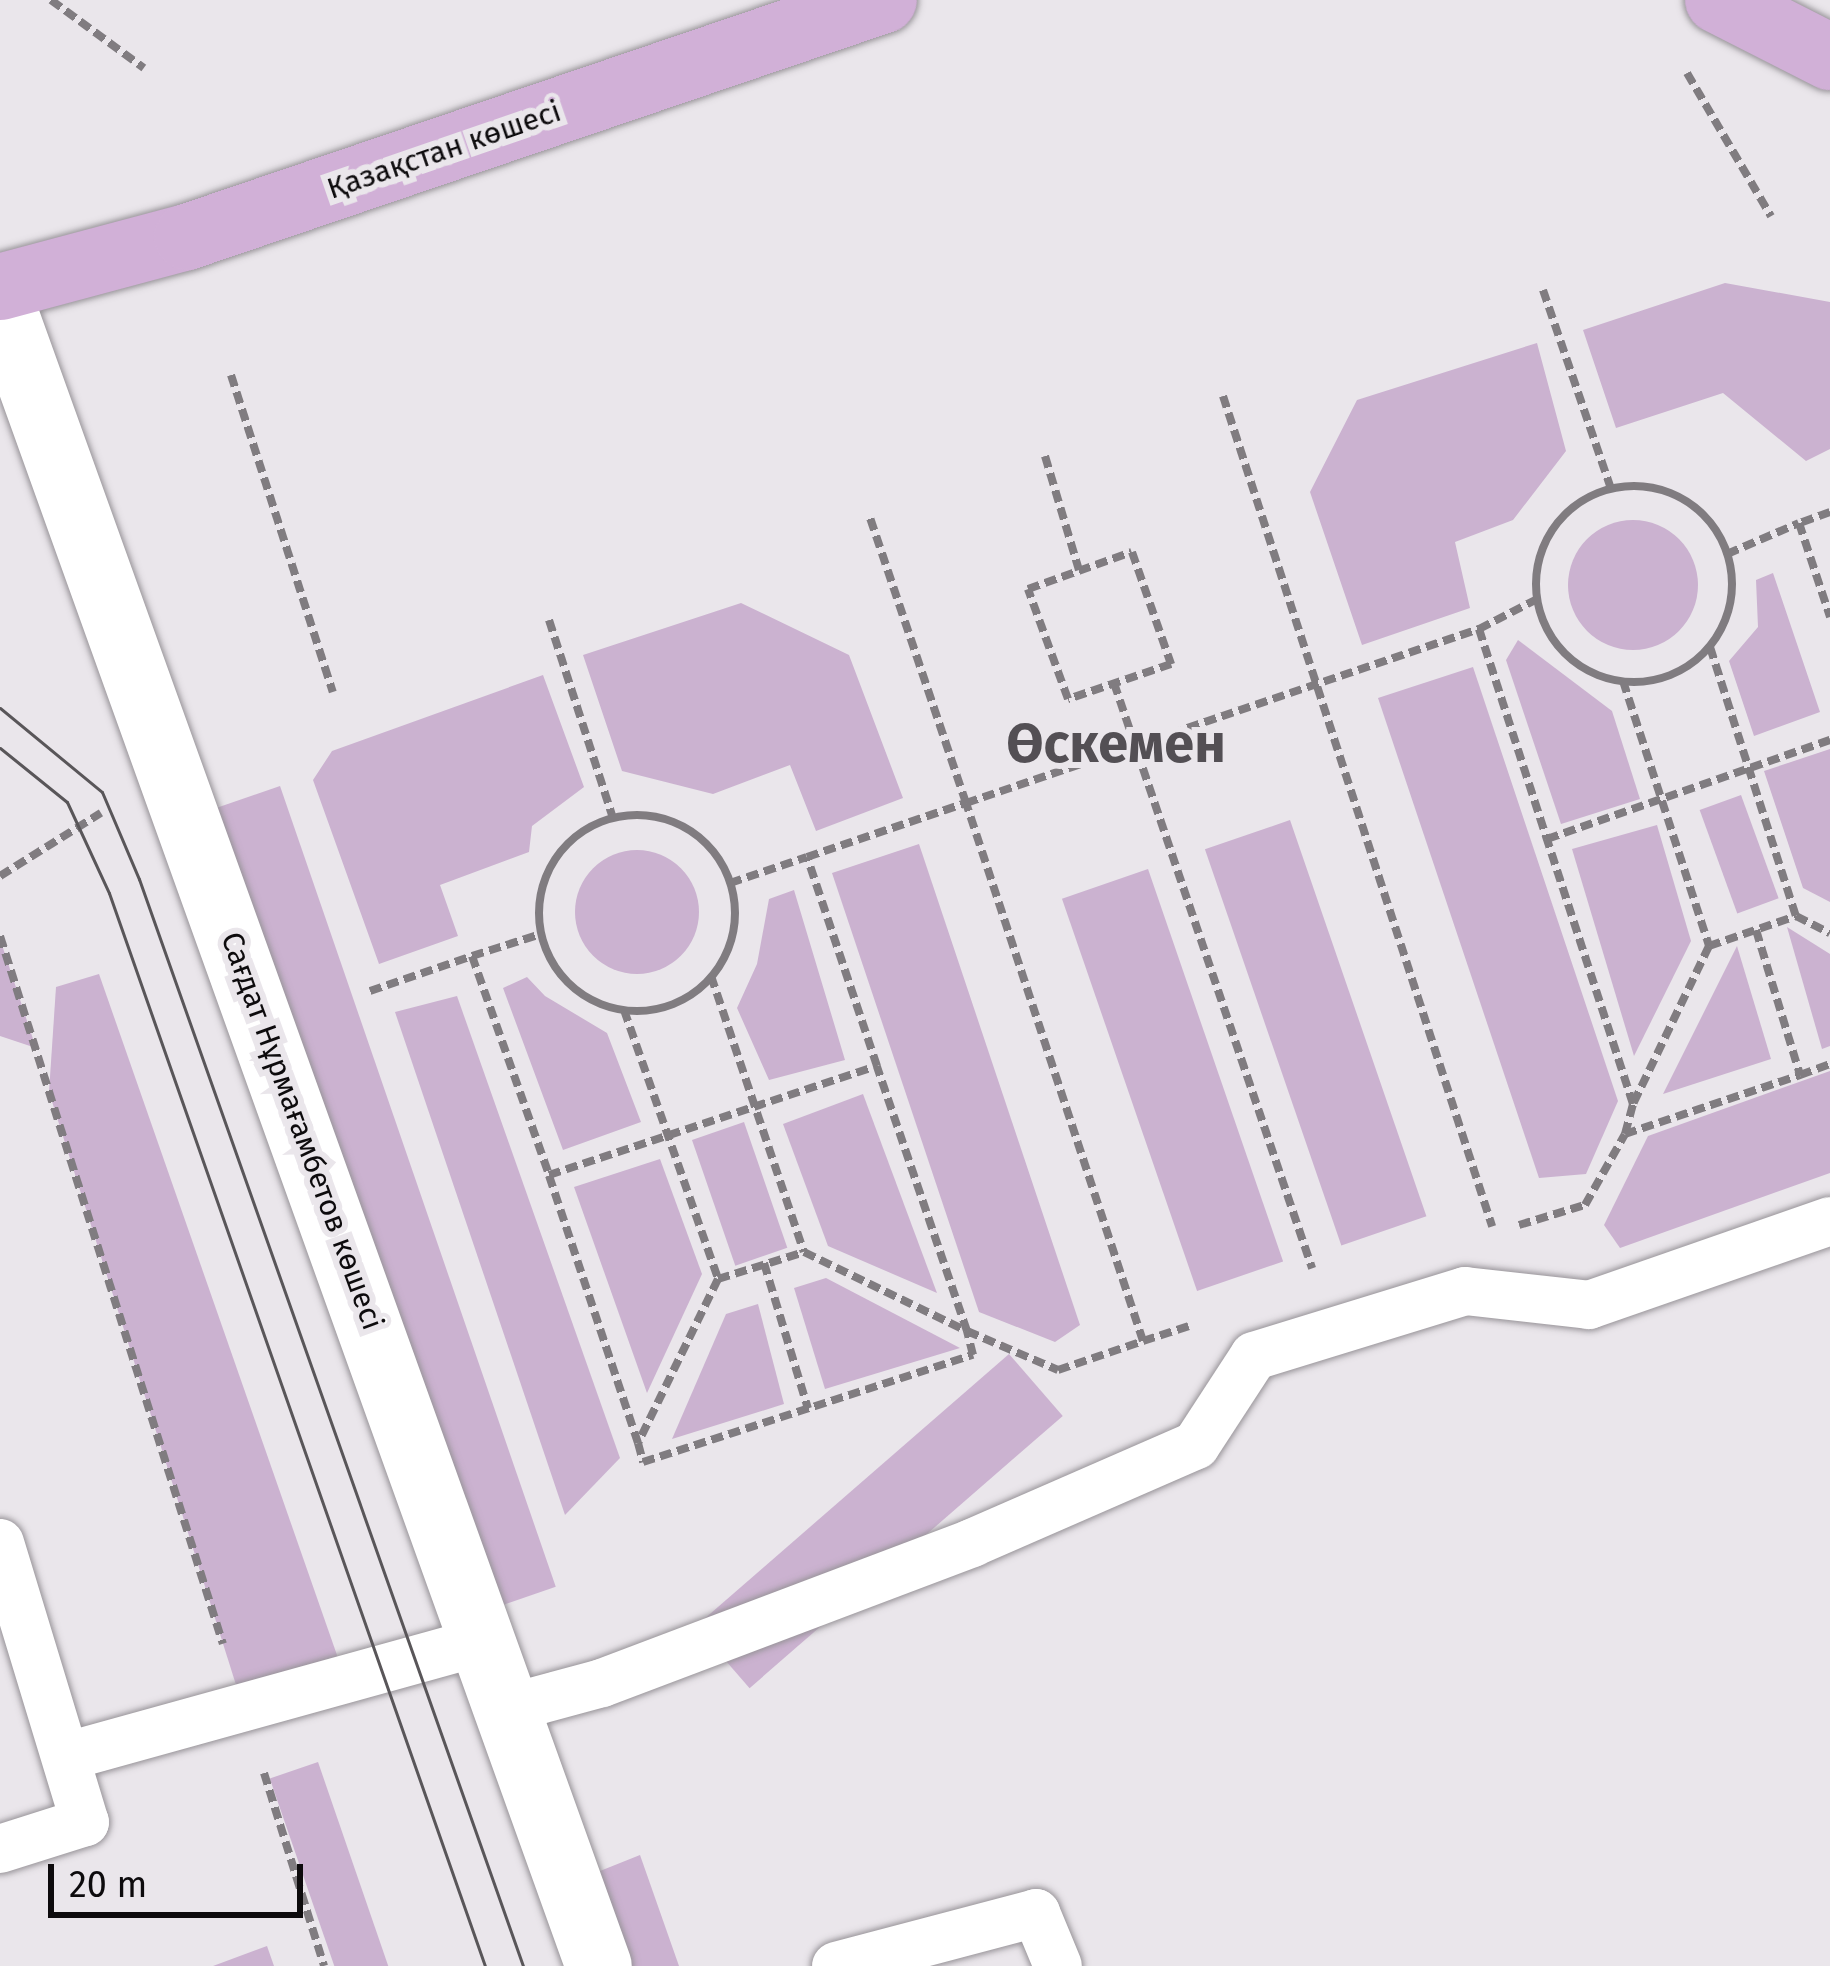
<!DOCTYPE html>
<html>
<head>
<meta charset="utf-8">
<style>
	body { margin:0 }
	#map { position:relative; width:1830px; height:1966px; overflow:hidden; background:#eae6eb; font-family:"Fira Sans",sans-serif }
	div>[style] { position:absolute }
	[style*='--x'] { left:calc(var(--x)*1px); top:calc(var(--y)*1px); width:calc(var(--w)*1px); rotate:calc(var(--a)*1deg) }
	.green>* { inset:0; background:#cbb2d0; transform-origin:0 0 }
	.round { border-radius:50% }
	.path>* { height:8px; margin-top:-4px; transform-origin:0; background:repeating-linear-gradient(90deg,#807c80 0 12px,transparent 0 18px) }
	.path>.ring { margin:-4px; padding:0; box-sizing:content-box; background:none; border:8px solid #807c80; border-radius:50% }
	.roads { filter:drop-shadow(0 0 3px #989499) drop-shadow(0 0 3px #989499) }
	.lane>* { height:48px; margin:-24px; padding:0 24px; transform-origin:24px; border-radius:24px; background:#fff }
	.secondary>* { height:66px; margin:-33px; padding:0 33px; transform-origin:33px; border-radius:33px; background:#fff }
	.primary>* { height:66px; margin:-33px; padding:0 33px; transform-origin:33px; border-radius:33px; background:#d1b0d7 }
	.tram>* { height:3px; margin:-1.5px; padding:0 1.5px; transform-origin:1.5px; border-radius:1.5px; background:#595659 }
	span { translate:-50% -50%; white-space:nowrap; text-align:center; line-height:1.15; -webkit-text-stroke:12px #eae6eb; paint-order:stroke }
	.street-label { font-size:30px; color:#0d0b0d }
	.town-label { font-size:54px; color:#534f54; font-weight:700 }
	.scale { position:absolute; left:48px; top:1864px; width:255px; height:54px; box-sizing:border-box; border:6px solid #0d0b0d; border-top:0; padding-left:15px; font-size:36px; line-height:42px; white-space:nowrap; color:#0d0b0d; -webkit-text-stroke:9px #eae6eb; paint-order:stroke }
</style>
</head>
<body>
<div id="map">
	<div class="green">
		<div style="clip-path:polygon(1725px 283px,1830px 302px,1830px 449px,1806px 461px,1723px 393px,1616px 428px,1583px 330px)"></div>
		<div style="clip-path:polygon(1537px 343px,1566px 451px,1513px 520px,1455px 542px,1470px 608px,1362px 645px,1310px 492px,1357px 400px)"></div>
		<div class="round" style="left:1568px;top:520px;width:130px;height:130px"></div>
		<div style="clip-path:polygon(1773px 573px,1820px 712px,1754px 736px,1729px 661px,1758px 627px,1756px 580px)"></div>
		<div style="clip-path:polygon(741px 603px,849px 655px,903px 798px,816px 831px,790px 765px,713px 794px,622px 771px,583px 655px)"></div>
		<div style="clip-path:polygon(1518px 640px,1612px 711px,1640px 799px,1561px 824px,1506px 660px)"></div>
		<div style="clip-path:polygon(1473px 667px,1618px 1101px,1586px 1174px,1539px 1178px,1378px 698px)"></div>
		<div style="clip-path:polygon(543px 675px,584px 787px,532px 826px,529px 852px,440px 885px,458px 936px,379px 964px,313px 780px,332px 751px)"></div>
		<div style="clip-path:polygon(1830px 749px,1830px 902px,1803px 888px,1764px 771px)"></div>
		<div style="left:280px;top:786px;width:847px;height:69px;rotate:71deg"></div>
		<div style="left:1741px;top:795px;width:110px;height:44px;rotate:70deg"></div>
		<div style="left:1290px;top:820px;width:419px;height:90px;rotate:71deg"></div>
		<div style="clip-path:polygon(1657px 825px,1691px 941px,1634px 1056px,1572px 849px)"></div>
		<div style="clip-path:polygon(919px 844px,1080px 1325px,1055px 1342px,979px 1312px,832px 873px)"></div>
		<div class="round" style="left:575px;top:850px;width:124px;height:124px"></div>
		<div style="left:1148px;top:869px;width:415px;height:91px;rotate:71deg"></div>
		<div style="clip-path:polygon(794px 890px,845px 1060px,769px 1080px,737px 1008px,757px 964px,769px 899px)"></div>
		<div style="clip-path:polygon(1787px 927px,1830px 954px,1830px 1046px,1822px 1049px)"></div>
		<div style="clip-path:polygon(0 939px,36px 1048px,0 1036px)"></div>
		<div style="clip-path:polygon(1737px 946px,1771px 1059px,1663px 1094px)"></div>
		<div style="clip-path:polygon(99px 974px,345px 1678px,243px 1707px,49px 1092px,56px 987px)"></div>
		<div style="clip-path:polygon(527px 977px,545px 996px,607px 1033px,641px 1122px,563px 1150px,503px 988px)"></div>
		<div style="clip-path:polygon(457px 996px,620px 1458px,565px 1515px,395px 1012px)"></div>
		<div style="clip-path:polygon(1830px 1071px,1830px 1173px,1620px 1248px,1604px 1225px,1648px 1136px)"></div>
		<div style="clip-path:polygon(863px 1094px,937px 1293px,828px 1246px,783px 1124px)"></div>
		<div style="left:744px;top:1122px;width:133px;height:55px;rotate:71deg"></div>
		<div style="clip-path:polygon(660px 1159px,702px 1274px,647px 1393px,574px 1187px)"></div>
		<div style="clip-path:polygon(826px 1278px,960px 1348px,825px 1389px,794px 1288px)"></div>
		<div style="clip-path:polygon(758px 1304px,784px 1404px,672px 1439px,726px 1314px)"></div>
		<div style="left:1009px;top:1354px;width:82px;height:415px;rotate:49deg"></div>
		<div style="left:318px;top:1762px;width:216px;height:51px;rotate:71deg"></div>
		<div style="clip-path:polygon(640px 1855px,679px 1966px,615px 1966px,585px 1877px)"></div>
		<div style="clip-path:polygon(267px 1946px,274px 1966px,213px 1966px)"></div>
	</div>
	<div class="path">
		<div style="--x:51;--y:0;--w:115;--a:36.2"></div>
		<div style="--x:1687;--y:73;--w:166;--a:59.6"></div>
		<div style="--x:1543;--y:290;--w:210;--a:71.1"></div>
		<div style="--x:231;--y:375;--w:333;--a:72.2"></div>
		<div style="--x:1223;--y:396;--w:873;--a:72.04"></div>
		<div style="--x:1045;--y:456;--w:119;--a:73.4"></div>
		<div class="ring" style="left:1536px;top:486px;width:188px;height:188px"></div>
		<div style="--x:1830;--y:512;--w:33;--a:160"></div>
		<div style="--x:1799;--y:523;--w:99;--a:71.7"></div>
		<div style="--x:1132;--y:552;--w:119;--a:70.8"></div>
		<div style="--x:1171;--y:664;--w:109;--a:161.2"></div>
		<div style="--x:1068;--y:699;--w:117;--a:-110"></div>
		<div style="--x:1028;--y:589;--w:110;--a:-19.6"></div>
		<div style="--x:1727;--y:554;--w:78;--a:-23.3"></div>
		<div style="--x:549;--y:620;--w:208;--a:72.1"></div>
		<div style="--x:1479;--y:629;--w:65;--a:-27.3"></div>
		<div style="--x:1710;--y:647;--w:282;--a:72.3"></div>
		<div style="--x:1796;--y:916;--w:38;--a:27"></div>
		<div style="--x:1623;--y:681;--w:279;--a:72"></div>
		<div style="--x:1709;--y:946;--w:92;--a:-19"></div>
		<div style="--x:1114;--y:683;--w:618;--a:71.3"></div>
		<div class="ring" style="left:539px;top:815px;width:188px;height:188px"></div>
		<div style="--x:0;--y:876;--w:119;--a:-32"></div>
		<div style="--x:730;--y:883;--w:81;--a:-18.7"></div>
		<div style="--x:1756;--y:930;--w:152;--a:73.1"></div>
		<div style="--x:1800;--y:1075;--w:32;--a:-20"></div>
		<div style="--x:0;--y:936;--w:742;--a:72.52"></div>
		<div style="--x:1709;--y:946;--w:175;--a:115.7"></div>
		<div style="--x:1633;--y:1104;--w:279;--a:-108"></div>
		<div style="--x:1547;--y:839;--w:300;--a:-19.3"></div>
		<div style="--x:472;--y:956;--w:72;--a:-17.7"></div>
		<div style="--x:711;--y:976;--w:291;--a:71.4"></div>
		<div style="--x:804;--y:1252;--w:181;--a:25.9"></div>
		<div style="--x:967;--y:1331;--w:280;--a:-108.8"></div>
		<div style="--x:370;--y:991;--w:108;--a:-18.9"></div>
		<div style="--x:472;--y:956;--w:232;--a:70.6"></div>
		<div style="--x:624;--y:1010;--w:285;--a:70.7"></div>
		<div style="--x:718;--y:1279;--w:90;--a:-17.4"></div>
		<div style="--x:1625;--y:1134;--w:31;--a:-75"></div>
		<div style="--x:1519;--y:1225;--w:69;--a:-16.9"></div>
		<div style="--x:1585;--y:1205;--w:81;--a:-60.6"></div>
		<div style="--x:1625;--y:1134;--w:185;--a:-18.6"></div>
		<div style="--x:764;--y:1263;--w:152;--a:73.2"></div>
		<div style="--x:718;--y:1279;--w:182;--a:116"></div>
		<div style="--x:638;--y:1443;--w:282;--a:-108.4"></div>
		<div style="--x:549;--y:1175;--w:346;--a:-18.4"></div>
		<div style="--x:877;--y:1066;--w:220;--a:-108.5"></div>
		<div style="--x:807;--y:857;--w:168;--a:-18.8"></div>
		<div style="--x:966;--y:803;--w:304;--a:-108.6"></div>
		<div style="--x:1143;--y:1341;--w:48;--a:-18.1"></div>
		<div style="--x:638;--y:1443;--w:20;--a:75"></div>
		<div style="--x:643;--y:1462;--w:347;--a:-18"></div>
		<div style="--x:973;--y:1355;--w:25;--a:-104"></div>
		<div style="--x:967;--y:1331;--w:99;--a:23.2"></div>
		<div style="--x:1058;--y:1370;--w:90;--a:-18.8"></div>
		<div style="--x:1143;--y:1341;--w:566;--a:-108.21"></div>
		<div style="--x:966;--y:803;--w:542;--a:-18.74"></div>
		<div style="--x:1479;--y:629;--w:221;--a:72.1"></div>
		<div style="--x:264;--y:1773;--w:202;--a:72.7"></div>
	</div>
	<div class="roads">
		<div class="lane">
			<div style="--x:0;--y:1543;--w:292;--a:73.1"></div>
			<div style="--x:85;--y:1822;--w:89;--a:162.4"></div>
			<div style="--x:510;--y:1708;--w:95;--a:-15.2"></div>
			<div style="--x:602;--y:1683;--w:396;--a:-20.7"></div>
			<div style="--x:972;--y:1543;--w:244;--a:-23.6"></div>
			<div style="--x:1196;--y:1445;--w:106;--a:-56.9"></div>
			<div style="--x:1254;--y:1356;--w:221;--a:-17.1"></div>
			<div style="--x:1465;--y:1291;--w:125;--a:6.4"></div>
			<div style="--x:1589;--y:1305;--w:255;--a:-19.2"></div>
			<div style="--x:68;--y:1756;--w:433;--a:-15.5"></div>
			<div style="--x:836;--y:1966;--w:207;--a:-14.8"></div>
			<div style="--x:1036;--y:1913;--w:57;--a:67.5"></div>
		</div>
		<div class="secondary">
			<div style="--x:0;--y:299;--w:1771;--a:70.24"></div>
		</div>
		<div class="primary">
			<div style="--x:1718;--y:0;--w:126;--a:27"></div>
			<div style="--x:0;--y:287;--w:194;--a:-15"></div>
			<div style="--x:187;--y:237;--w:736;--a:-18.78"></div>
		</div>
	</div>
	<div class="tram">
		<div style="--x:0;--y:708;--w:132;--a:39.5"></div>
		<div style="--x:102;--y:792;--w:95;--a:67"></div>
		<div style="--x:139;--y:879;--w:1153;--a:70.54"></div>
		<div style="--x:0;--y:748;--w:86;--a:38.9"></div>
		<div style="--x:67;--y:802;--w:100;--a:65.2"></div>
		<div style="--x:109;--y:893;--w:1137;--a:70.69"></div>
	</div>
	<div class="street-label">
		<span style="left:444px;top:150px;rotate:-19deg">Қазақстан көшесі</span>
		<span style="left:302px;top:1131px;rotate:70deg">Сағдат Нұрмағамбетов көшесі</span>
	</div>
	<div class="town-label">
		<span style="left:1116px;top:744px">Өскемен</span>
	</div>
	<div class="scale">20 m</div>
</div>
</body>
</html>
